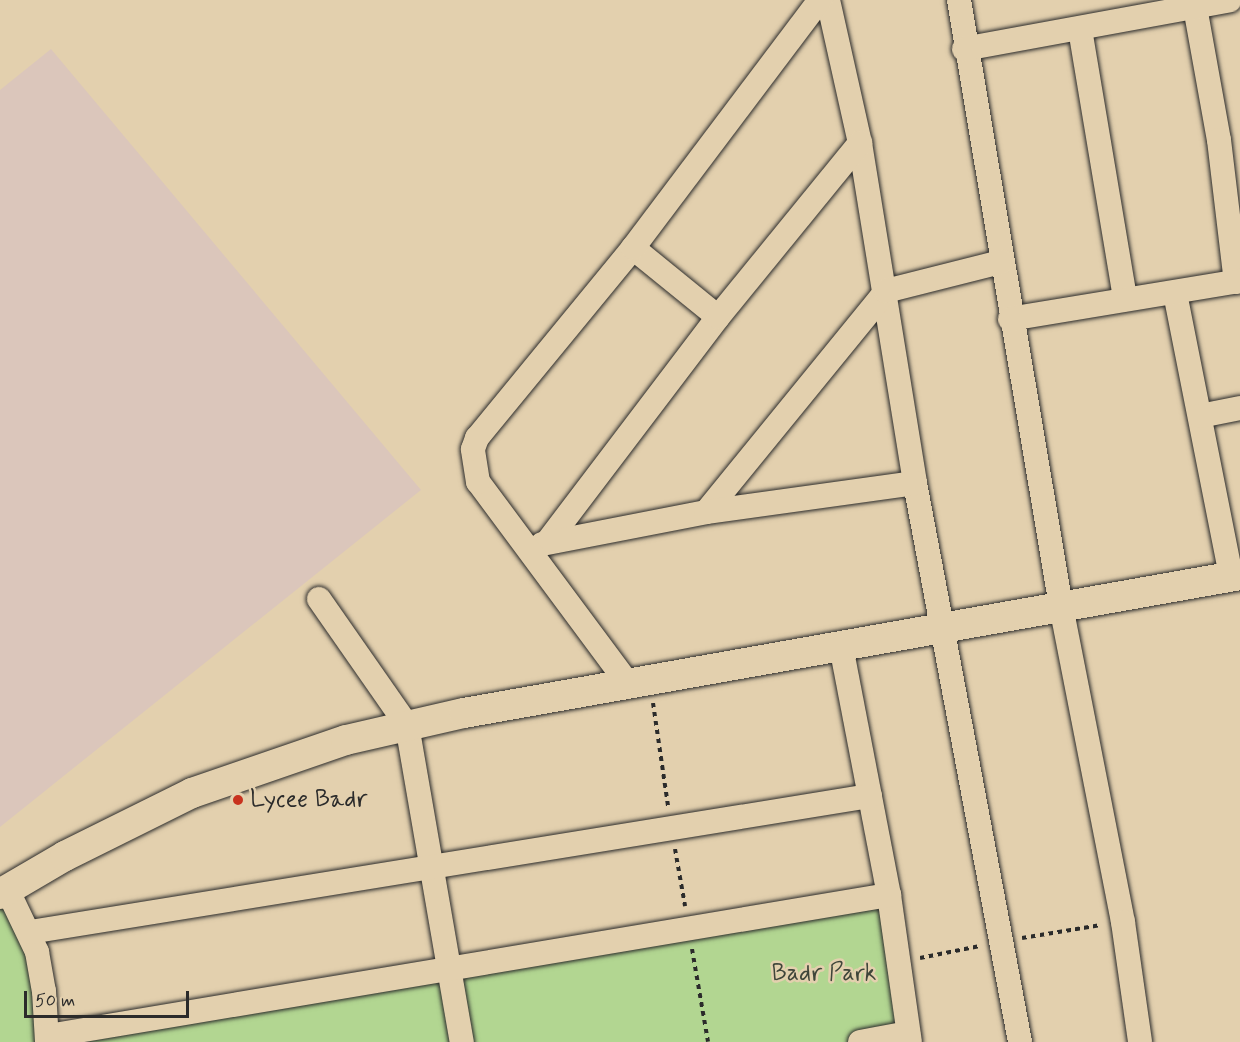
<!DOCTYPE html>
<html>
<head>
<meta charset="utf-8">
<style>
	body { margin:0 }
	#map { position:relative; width:1240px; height:1042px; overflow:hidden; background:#e3d0ae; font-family:Mynerve,sans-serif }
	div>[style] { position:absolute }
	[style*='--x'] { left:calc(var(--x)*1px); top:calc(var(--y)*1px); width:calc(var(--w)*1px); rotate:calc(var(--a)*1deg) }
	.built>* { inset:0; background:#dbc6bb }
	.green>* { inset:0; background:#b2d691 }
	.path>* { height:4px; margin-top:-2px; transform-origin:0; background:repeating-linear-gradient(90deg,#2b2b2b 0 4.5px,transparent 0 9px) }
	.roads { filter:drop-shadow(0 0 2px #2b2b2b) drop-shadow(0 0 2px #2b2b2b) }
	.minor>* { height:24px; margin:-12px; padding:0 12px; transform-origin:12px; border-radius:12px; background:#e3d0ae }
	.tertiary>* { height:30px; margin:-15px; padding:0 15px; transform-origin:15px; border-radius:15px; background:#e3d0ae }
	.dots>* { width:16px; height:16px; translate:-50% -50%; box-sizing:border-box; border:3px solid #e3d0ae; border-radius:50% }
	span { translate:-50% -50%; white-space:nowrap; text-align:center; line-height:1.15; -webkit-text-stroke:5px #e3d0ae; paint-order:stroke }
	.poi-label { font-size:24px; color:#2b2b2b }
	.left { translate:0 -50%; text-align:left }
	.park-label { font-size:24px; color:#3f453a }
	.scale { position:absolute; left:24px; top:991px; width:165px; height:27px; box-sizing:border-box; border:3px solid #2b2b2b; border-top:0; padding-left:8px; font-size:18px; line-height:21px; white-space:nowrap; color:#2b2b2b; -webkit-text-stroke:4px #e3d0ae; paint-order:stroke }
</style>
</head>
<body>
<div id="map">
	<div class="built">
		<div style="clip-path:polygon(51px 49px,421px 490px,0 827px,0 90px)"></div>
	</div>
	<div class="green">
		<div style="clip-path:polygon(884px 896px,899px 1034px,854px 1042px,0 1042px,0 905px,25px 938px,46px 1037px)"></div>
	</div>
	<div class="path">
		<div style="--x:653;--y:703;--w:104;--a:81.7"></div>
		<div style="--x:675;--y:849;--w:58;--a:80"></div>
		<div style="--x:1022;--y:938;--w:80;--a:-9.3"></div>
		<div style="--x:692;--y:949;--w:94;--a:80.2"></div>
		<div style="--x:920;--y:958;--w:61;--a:-11.3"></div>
	</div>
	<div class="roads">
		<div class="minor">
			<div style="--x:828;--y:0;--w:147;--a:77.4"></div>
			<div style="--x:860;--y:143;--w:344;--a:80.8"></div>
			<div style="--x:915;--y:483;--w:569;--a:79.36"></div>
			<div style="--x:959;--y:0;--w:615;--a:80.45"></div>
			<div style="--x:1061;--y:606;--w:322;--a:78.9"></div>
			<div style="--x:1123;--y:922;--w:121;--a:81.9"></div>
			<div style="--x:1195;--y:7;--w:135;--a:79.8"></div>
			<div style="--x:1219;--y:140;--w:143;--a:83.2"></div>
			<div style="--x:1080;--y:29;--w:274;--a:80.5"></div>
			<div style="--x:964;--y:49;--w:270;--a:-10.4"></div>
			<div style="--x:633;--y:248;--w:109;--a:39.1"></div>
			<div style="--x:1175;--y:293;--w:288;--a:78.8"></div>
			<div style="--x:1010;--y:319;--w:233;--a:-9.4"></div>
			<div style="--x:1200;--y:416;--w:41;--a:-11.3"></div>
			<div style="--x:706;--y:512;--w:285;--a:-50.8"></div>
			<div style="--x:886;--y:291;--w:119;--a:-14.2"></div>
			<div style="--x:548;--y:541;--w:281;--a:-52.8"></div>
			<div style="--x:718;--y:317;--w:225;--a:-50.8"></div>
			<div style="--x:542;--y:544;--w:167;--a:-11"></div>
			<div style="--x:706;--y:512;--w:211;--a:-7.9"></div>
			<div style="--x:319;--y:599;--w:154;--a:55.1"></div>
			<div style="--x:407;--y:725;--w:322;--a:80.2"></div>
			<div style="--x:841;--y:646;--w:254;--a:79.1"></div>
			<div style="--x:889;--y:895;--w:148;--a:81.9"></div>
			<div style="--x:629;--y:685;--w:253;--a:-126.6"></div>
			<div style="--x:478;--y:482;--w:33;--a:-99"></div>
			<div style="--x:473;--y:449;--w:12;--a:-70"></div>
			<div style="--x:477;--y:438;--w:246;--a:-50.6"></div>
			<div style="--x:633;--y:248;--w:311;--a:-53"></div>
			<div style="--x:7;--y:889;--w:70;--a:64.5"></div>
			<div style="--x:37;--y:952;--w:40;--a:80"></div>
			<div style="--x:44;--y:991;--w:51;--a:86.6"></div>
			<div style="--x:30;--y:932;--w:851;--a:-9.2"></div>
			<div style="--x:48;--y:1036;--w:853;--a:-9.52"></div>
			<div style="--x:860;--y:1042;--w:49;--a:-10.6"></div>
		</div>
		<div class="tertiary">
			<div style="--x:0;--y:894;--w:75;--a:-30.3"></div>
			<div style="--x:65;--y:856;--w:142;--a:-26.4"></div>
			<div style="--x:192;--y:793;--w:163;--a:-19"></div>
			<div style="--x:346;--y:740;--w:121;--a:-12.9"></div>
			<div style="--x:464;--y:713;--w:788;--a:-10.08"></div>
		</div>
	</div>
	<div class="dots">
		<div style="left:238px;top:800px;background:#c8321e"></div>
	</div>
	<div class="poi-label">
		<span class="left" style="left:250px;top:800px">Lycee Badr</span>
	</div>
	<div class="park-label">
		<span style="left:824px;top:974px">Badr Park</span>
	</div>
	<div class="scale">50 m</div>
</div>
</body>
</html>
